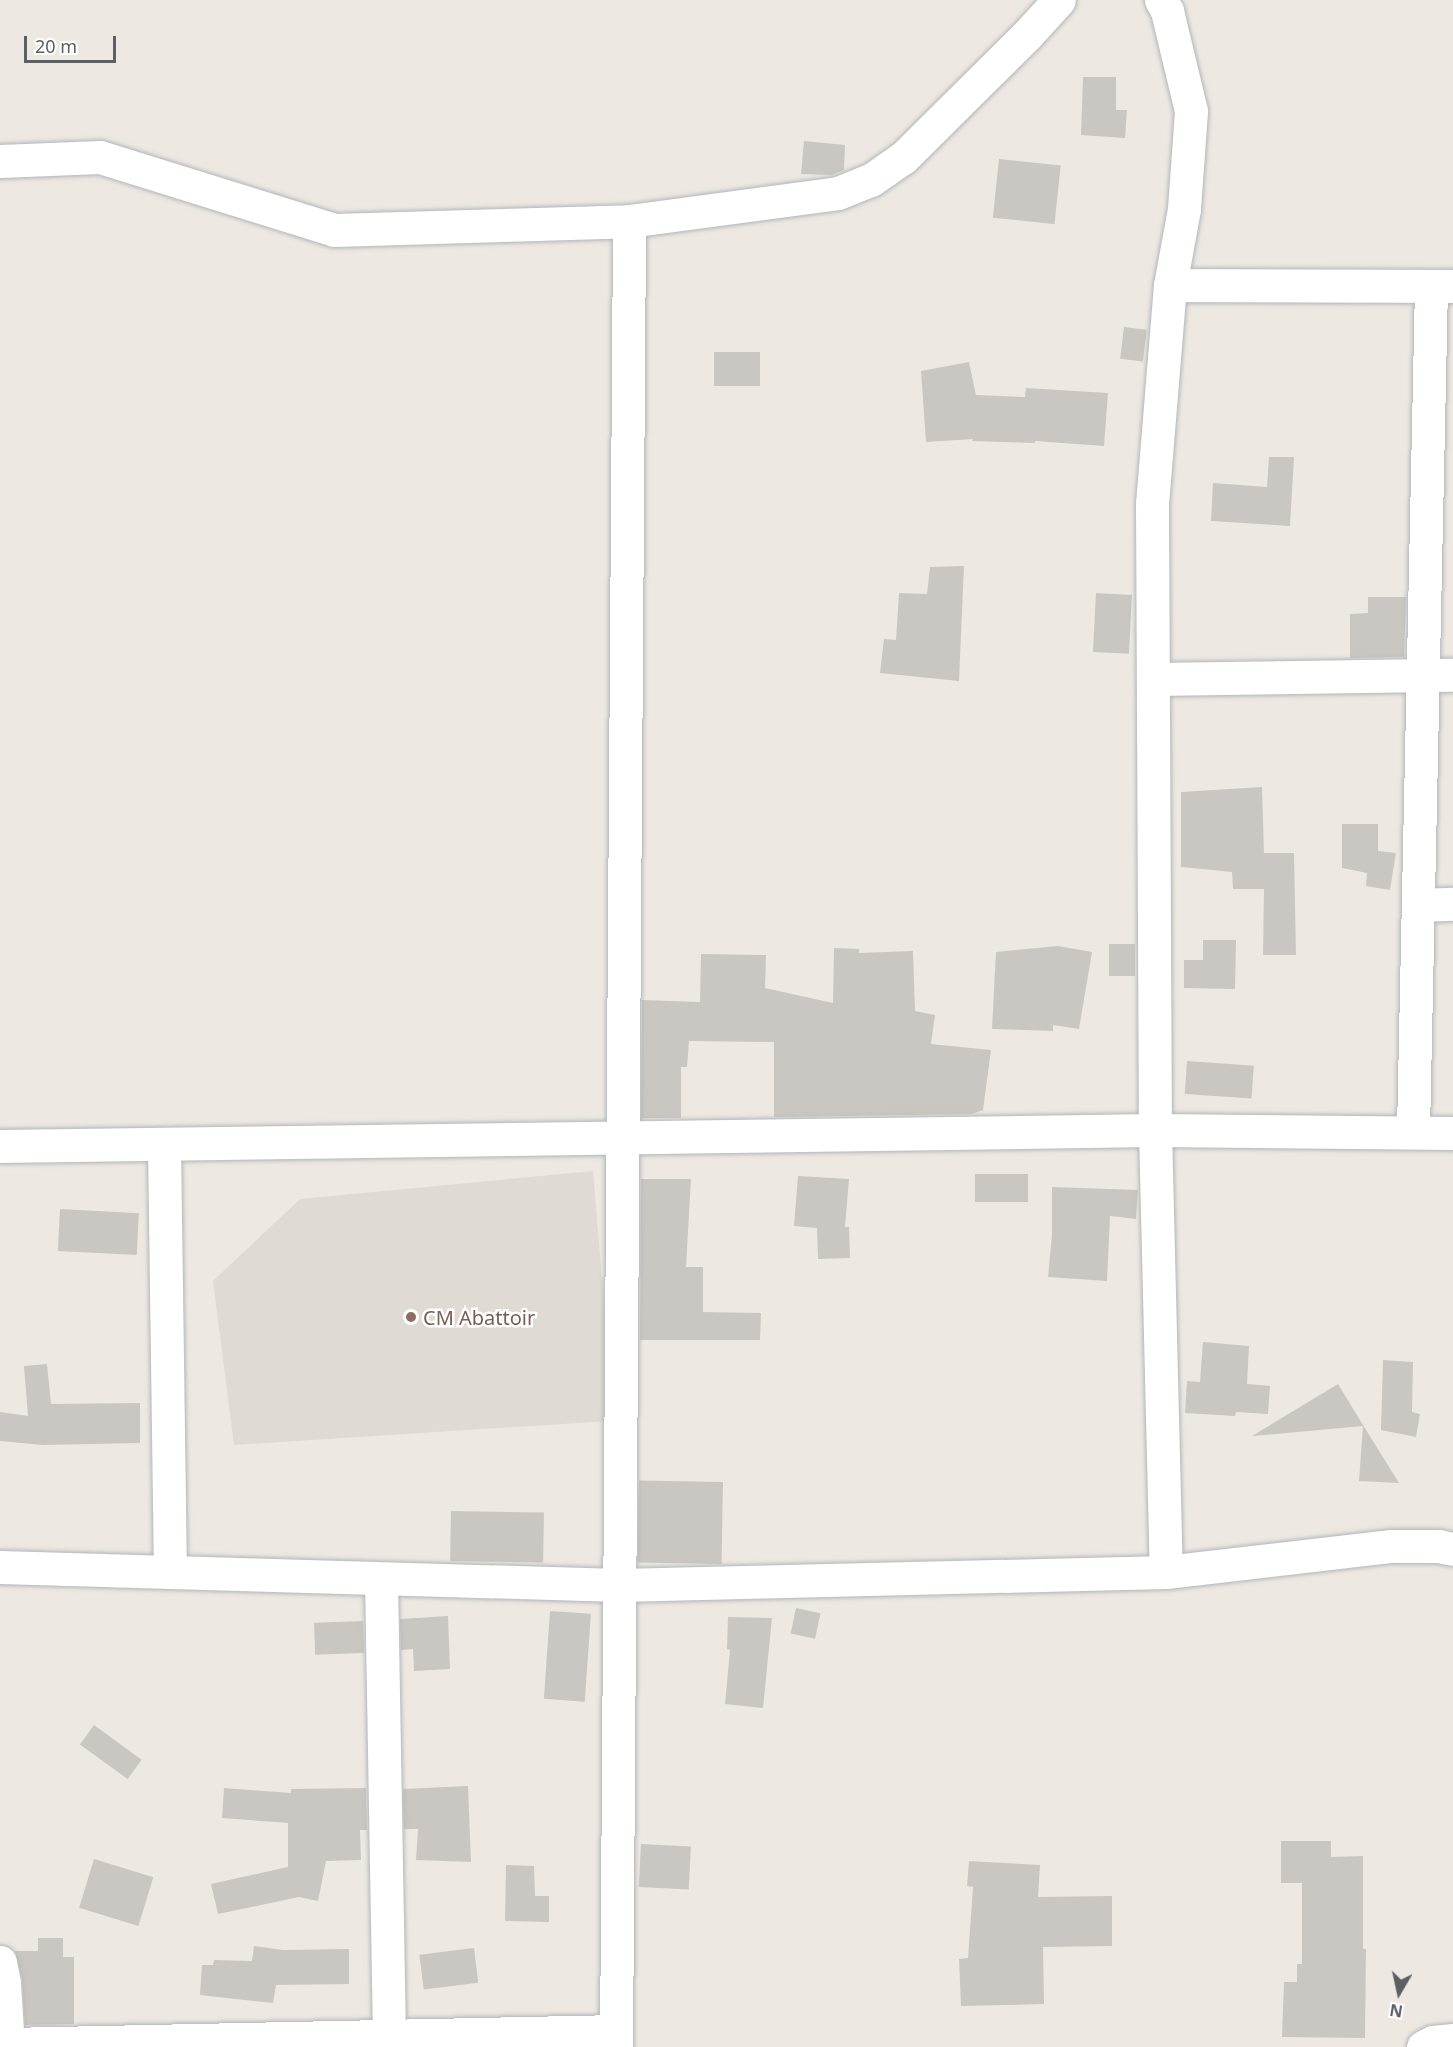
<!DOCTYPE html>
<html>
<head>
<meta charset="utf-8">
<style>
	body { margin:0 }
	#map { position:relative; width:1453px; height:2047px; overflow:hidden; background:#ede9e2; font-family:"Noto Sans",sans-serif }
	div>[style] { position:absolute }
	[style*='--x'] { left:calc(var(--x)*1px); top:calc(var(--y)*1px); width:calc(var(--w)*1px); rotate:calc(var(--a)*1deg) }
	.education>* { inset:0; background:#dfdad3 }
	.building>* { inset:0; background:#cac6c1; transform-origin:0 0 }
	.roads { filter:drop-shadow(0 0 2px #b2b6b9) drop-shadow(0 0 2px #b2b6b9) }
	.minor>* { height:33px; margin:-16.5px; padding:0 16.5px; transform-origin:16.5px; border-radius:16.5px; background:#fff }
	.dots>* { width:16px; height:16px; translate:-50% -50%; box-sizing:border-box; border:3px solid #fff; border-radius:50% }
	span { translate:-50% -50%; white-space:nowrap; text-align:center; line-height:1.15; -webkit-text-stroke:5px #fff; paint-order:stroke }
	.education-label { font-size:20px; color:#785e54 }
	.left { translate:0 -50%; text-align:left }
	.north { position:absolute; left:1369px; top:1963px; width:60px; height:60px; -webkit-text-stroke:4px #fff; paint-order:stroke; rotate:189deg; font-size:16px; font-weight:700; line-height:24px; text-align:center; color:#5a5f63 }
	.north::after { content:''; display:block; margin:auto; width:21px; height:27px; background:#5a5f63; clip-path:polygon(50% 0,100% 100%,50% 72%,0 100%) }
	.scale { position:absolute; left:24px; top:36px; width:92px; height:27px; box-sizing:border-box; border:3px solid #5a5f63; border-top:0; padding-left:8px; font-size:18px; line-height:21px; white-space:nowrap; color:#5a5f63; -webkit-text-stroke:4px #fff; paint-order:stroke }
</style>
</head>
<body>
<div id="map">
	<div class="education">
		<div style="clip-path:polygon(593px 1171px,608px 1353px,609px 1421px,234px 1445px,213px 1281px,300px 1199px)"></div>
	</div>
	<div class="building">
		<div style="clip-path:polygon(1083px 77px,1116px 77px,1116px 110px,1127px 110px,1125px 138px,1081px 135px)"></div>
		<div style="clip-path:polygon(804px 141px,845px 145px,844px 170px,832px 175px,801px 174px)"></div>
		<div style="left:999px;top:159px;width:62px;height:59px;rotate:6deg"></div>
		<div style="left:1124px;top:327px;width:23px;height:32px;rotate:7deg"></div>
		<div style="left:714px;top:352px;width:46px;height:34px"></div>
		<div style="clip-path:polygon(969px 362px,976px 395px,1025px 397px,1026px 388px,1108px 393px,1104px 446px,1035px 441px,1035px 443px,972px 441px,973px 439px,926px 442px,921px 371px)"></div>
		<div style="clip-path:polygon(1269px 457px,1294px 457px,1290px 526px,1211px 521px,1213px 483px,1267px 487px)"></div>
		<div style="clip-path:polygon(964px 566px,959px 681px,880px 673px,884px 639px,896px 640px,899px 593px,927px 594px,930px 567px)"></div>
		<div style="left:1096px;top:593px;width:36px;height:59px;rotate:3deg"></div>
		<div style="clip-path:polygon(1368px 597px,1406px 597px,1404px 657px,1350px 658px,1350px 614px,1368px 613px)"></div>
		<div style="clip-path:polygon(1262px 787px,1264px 853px,1294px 853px,1296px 955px,1263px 955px,1264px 889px,1233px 889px,1232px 872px,1181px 867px,1181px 792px)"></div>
		<div style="clip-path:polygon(1342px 824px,1378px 824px,1378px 851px,1396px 853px,1390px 890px,1366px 886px,1367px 873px,1342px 868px)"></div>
		<div style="clip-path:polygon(1203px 940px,1236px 940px,1235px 989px,1184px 988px,1184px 960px,1203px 960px)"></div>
		<div style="left:1109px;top:944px;width:26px;height:32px"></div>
		<div style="clip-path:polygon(1058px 946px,1092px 952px,1079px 1029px,1053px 1025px,1053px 1031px,992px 1029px,996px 952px)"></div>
		<div style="clip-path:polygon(834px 948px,859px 949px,859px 953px,913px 951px,915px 1011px,935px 1015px,931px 1044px,991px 1050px,983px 1110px,972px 1114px,774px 1117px,774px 1042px,689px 1041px,687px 1067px,681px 1067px,681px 1118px,641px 1118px,642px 1000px,700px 1002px,701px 954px,766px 955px,765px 988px,833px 1003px)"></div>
		<div style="left:1187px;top:1061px;width:67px;height:33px;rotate:4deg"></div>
		<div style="left:975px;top:1174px;width:53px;height:28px"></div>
		<div style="clip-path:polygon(798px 1176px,849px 1179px,845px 1227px,849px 1227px,850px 1258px,818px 1259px,817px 1228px,794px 1226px)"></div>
		<div style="clip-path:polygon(641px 1179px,691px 1179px,686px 1267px,703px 1267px,703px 1312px,761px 1313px,760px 1340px,640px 1340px)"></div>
		<div style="clip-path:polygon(1052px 1187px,1138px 1190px,1136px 1219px,1110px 1216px,1107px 1281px,1048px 1277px,1052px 1235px)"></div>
		<div style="left:60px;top:1209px;width:79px;height:42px;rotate:3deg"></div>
		<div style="clip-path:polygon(1203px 1342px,1249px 1346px,1247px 1384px,1270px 1386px,1268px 1414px,1236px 1412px,1235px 1416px,1185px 1413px,1187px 1381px,1200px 1382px)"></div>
		<div style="clip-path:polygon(1383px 1360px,1413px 1362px,1412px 1412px,1420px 1414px,1416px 1437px,1381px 1430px)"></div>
		<div style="clip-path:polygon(47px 1364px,51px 1404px,140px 1403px,140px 1443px,43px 1445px,0 1441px,0 1412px,28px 1416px,24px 1366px)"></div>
		<div style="clip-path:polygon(1338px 1384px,1363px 1425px,1399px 1483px,1359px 1481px,1363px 1426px,1252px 1436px)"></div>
		<div style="left:723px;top:1482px;width:82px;height:84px;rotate:91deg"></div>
		<div style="left:451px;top:1511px;width:93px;height:50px;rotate:1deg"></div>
		<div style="left:796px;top:1608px;width:25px;height:26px;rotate:12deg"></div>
		<div style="left:550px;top:1611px;width:41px;height:88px;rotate:4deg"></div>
		<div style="clip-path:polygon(448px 1616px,450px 1669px,414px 1671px,413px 1649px,401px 1650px,400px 1619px)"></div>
		<div style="clip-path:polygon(728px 1617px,772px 1618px,763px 1708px,725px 1704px,730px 1650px,727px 1649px)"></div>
		<div style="left:363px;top:1621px;width:32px;height:49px;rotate:88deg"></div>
		<div style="left:94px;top:1725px;width:59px;height:24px;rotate:36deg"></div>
		<div style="clip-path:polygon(468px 1786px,471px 1862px,416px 1860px,418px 1829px,404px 1829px,403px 1789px)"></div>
		<div style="clip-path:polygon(224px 1788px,291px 1793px,291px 1789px,366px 1788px,367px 1830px,360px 1830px,361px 1860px,326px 1861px,318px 1901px,299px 1897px,218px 1914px,211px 1884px,288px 1867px,288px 1823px,222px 1818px)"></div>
		<div style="clip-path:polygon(1281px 1841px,1331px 1841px,1331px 1857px,1363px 1856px,1363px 1949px,1366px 1949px,1365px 2038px,1282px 2037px,1284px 1982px,1297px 1982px,1297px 1964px,1302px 1964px,1302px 1883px,1281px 1883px)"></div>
		<div style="left:641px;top:1844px;width:50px;height:43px;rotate:3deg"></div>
		<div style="left:94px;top:1859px;width:62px;height:51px;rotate:17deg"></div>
		<div style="clip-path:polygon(969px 1861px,1040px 1865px,1038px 1897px,1112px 1896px,1112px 1946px,1043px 1947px,1044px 2004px,961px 2006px,959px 1959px,968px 1958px,973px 1887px,967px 1886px)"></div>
		<div style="clip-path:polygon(506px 1865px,534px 1866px,535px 1896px,549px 1896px,549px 1922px,505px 1921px)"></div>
		<div style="clip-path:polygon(38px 1938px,63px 1938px,63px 1957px,74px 1957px,74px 2024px,25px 2025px,22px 1979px,15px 1951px,38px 1951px)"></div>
		<div style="clip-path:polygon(254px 1946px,283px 1950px,349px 1949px,349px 1984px,276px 1985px,273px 2003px,200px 1995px,202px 1965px,213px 1965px,214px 1960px,252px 1961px)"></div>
		<div style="left:474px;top:1948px;width:35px;height:55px;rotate:83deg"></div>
	</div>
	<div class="roads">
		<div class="minor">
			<div style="--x:1161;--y:0;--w:13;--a:61"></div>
			<div style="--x:1167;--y:11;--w:103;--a:76.5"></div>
			<div style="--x:1191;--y:111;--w:98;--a:94.1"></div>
			<div style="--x:1184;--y:209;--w:77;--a:100.4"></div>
			<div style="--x:1170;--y:285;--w:219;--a:94.7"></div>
			<div style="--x:1152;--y:503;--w:627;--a:89.73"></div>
			<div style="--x:1155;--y:1130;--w:442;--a:88.6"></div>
			<div style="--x:0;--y:161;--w:100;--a:-2.3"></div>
			<div style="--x:100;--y:157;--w:245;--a:17.3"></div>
			<div style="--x:334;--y:230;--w:295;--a:-1.7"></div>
			<div style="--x:629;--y:221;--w:211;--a:-7.6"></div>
			<div style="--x:838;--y:193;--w:35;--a:-22"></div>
			<div style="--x:871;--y:180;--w:39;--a:-35"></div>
			<div style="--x:903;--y:158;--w:175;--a:-44.8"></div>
			<div style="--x:1027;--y:35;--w:47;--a:-47.6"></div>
			<div style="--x:1170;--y:285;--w:283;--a:0.2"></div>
			<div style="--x:1153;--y:679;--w:300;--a:-0.8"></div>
			<div style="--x:1418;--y:905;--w:35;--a:-2"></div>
			<div style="--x:1413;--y:1131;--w:845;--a:-88.78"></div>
			<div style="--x:164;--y:1145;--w:427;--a:89.2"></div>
			<div style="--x:0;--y:1146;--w:1155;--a:-0.79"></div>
			<div style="--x:1155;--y:1130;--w:298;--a:0.6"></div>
			<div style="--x:0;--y:1567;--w:619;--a:1.67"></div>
			<div style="--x:619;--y:1585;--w:547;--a:-1.36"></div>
			<div style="--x:1166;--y:1572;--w:227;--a:-6.6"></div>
			<div style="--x:1392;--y:1546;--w:46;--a:0"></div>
			<div style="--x:1438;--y:1546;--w:15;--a:11"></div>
			<div style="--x:381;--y:1579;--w:456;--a:89"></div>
			<div style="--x:0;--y:1962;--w:21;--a:79"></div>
			<div style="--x:4;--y:1983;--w:64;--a:86.4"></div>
			<div style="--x:8;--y:2044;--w:608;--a:-1.22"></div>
			<div style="--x:616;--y:2047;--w:1826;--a:-89.59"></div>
			<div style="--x:1423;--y:2047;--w:11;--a:-27"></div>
			<div style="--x:1433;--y:2042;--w:20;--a:-6"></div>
		</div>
	</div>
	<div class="dots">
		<div style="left:411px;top:1317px;background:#8d6e63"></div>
	</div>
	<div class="education-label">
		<span class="left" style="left:423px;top:1317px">CM Abattoir</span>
	</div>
	<div class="north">N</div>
	<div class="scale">20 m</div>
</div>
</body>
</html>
